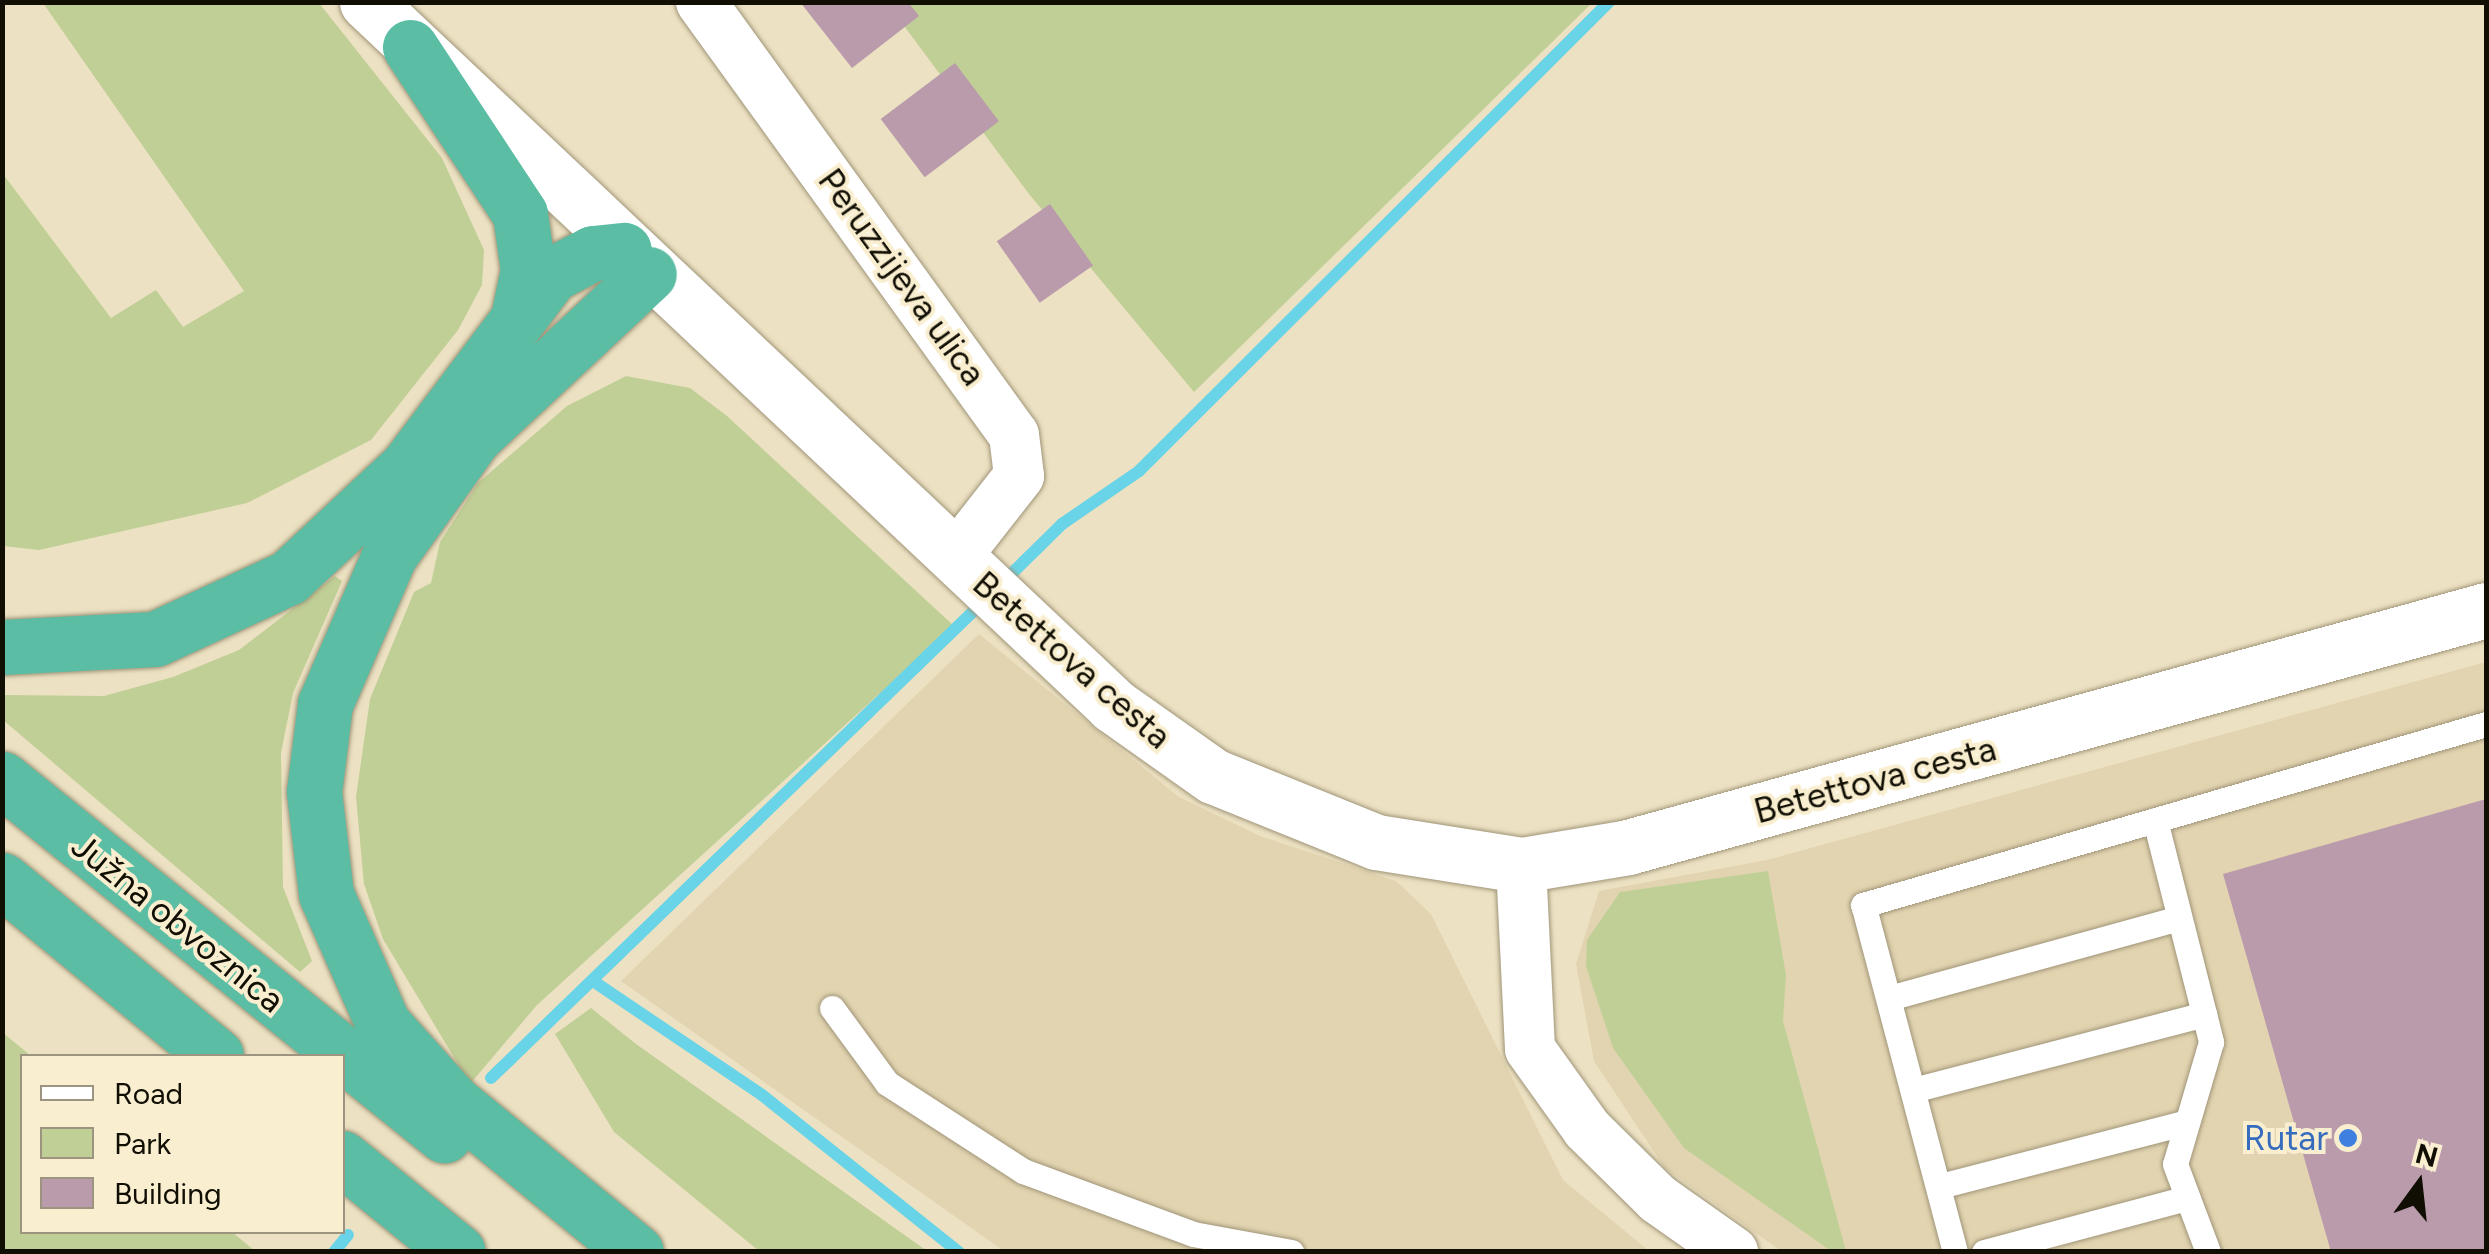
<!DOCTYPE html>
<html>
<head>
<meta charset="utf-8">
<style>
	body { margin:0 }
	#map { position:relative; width:2489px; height:1254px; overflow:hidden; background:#ece1c2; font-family:Figtree,sans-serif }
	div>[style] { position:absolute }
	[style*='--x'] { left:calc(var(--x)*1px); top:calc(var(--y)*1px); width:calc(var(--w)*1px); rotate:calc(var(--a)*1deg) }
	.built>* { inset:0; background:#e2d4b0 }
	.green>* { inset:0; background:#c0cf96 }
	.stream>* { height:12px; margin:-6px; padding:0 6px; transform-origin:6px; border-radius:6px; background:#69d4e7 }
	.building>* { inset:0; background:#b99bac; transform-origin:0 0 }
	.roads { filter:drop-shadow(0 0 2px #a09579) drop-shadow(0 0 2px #a09579) }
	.lane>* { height:25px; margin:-12.5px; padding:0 12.5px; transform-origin:12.5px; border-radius:12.5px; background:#fff }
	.street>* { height:50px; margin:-25px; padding:0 25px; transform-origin:25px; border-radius:25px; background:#fff }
	.secondary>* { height:55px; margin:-27.5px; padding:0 27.5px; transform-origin:27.5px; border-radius:27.5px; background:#fff }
	.highway>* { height:55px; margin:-27.5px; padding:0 27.5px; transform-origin:27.5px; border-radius:27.5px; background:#5bbda4 }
	.dots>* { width:28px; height:28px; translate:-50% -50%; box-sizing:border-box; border:5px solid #f9eecf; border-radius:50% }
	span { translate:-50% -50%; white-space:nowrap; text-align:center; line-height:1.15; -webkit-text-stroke:8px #f9eecf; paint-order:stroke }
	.street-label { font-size:35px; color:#110e04 }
	.shop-label { font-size:35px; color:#366cbe }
	.right { translate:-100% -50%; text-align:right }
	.frame { position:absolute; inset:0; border:5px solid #110e04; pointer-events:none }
	.legend { position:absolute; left:20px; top:1054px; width:325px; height:180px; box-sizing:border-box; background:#f9eecf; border:2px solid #9c947e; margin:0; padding:12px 18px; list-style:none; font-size:30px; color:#110e04 }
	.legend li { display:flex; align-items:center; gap:20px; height:50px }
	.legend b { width:50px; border:2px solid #9c947e }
	.north { position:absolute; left:2369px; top:1134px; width:100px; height:100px; -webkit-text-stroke:8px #f9eecf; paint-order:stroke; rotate:15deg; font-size:28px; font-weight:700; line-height:40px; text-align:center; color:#110e04 }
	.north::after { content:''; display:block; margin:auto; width:35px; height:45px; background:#110e04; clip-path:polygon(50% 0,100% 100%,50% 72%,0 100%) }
</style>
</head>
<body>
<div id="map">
	<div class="built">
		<div style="clip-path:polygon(979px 634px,1179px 797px,1260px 836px,1396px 881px,1431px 914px,1563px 1180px,1649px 1251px,1004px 1251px,621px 981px)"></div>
		<div style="clip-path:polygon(2486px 662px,2486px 1251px,1781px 1251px,1664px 1167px,1594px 1061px,1576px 964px,1599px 891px,1767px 860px)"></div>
	</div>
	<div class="green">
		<div style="clip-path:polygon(43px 3px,319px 3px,442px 158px,484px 250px,482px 285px,458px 330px,371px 440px,247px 503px,39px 550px,3px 546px,3px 174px,111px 318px,156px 290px,183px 327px,244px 291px)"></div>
		<div style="clip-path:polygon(887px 3px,1592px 3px,1194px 392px,1029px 194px)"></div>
		<div style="clip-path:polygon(626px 376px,690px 388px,727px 416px,954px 626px,537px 1005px,470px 1084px,383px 939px,364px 884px,356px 797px,370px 699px,414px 592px,431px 583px,440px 542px,478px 483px,567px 406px)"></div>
		<div style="clip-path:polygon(335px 576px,342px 581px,293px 693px,281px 753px,283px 887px,312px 961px,300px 972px,3px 720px,3px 695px,104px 696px,173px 677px,239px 650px)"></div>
		<div style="clip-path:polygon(1768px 871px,1786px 975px,1783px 1021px,1846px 1251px,1831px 1251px,1684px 1148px,1613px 1048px,1586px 966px,1587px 940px,1620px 892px)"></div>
		<div style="clip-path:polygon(591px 1008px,636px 1044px,927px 1251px,759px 1251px,614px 1132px,555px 1034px)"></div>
		<div style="clip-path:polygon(2px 1032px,31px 1056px,22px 1056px,22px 1232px,232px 1232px,255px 1251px,3px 1251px)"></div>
	</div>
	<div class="stream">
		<div style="--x:1001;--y:584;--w:86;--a:-44.5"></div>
		<div style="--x:1062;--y:524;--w:93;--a:-34.5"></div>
		<div style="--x:1139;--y:471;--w:664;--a:-44.94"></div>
		<div style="--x:596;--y:983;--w:200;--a:34"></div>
		<div style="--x:762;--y:1095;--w:252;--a:38.6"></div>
		<div style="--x:491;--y:1078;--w:686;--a:-44.06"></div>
		<div style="--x:334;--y:1252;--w:22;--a:-51"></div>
	</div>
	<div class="building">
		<div style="clip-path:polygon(800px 2px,908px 2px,919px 16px,852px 68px)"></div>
		<div style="left:955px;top:63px;width:73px;height:93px;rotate:53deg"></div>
		<div style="left:1050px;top:204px;width:75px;height:65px;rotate:55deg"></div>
		<div style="clip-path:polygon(2486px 799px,2486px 1252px,2331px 1252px,2223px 874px)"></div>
	</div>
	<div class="roads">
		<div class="lane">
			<div style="--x:2155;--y:820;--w:229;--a:75.8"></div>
			<div style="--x:2211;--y:1042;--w:127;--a:106.4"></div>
			<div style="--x:2175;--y:1164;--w:94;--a:69.4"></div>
			<div style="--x:1889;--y:998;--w:301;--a:-15.4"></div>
			<div style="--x:832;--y:1008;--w:93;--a:53.7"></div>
			<div style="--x:887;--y:1083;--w:162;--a:32.9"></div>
			<div style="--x:1023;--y:1171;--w:181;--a:20.3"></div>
			<div style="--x:1193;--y:1234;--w:100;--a:10.4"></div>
			<div style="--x:1913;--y:1090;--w:301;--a:-14.6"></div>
			<div style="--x:1940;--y:1186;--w:255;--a:-14.5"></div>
			<div style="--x:1955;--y:1252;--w:359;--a:-104.8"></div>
			<div style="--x:1863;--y:905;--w:649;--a:-16.2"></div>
			<div style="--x:1984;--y:1252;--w:206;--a:-14.9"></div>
		</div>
		<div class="street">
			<div style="--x:701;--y:2;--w:534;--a:54.14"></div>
			<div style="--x:1014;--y:435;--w:41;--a:83"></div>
			<div style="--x:1019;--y:476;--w:104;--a:128"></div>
			<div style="--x:1521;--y:865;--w:184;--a:87.2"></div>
			<div style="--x:1530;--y:1049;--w:98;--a:54.5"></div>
			<div style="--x:1587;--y:1129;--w:100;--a:44.6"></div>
			<div style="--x:1658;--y:1199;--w:92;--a:35.2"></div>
		</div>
		<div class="secondary">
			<div style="--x:367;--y:2;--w:1026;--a:43.3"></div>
			<div style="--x:1114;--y:706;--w:121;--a:35.3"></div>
			<div style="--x:1213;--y:776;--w:176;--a:22"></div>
			<div style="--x:1376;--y:842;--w:147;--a:9"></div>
			<div style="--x:1521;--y:865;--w:109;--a:-9.5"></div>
			<div style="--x:1628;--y:847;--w:890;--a:-15.44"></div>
		</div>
		<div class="highway">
			<div style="--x:410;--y:47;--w:200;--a:56.6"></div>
			<div style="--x:520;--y:214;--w:57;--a:81.9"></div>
			<div style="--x:528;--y:270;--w:49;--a:101.8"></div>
			<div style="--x:2;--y:647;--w:153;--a:-3"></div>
			<div style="--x:155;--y:639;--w:148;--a:-24.8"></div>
			<div style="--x:289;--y:577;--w:161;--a:-43"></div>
			<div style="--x:407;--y:467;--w:240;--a:-53.1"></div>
			<div style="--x:551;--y:275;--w:47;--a:-27.6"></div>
			<div style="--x:593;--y:253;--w:31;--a:-6"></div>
			<div style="--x:2;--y:779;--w:568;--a:38.85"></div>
			<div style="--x:2;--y:880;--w:277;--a:39.4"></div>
			<div style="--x:342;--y:1158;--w:149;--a:39"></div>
			<div style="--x:636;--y:1252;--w:235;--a:-140.7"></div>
			<div style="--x:454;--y:1103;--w:106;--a:-131.9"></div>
			<div style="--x:383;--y:1024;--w:142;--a:-113.7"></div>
			<div style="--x:326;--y:894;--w:103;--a:-96.7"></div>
			<div style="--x:314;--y:792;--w:89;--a:-82.9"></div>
			<div style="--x:325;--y:704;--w:161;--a:-66.6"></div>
			<div style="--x:389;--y:556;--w:146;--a:-54.5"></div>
			<div style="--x:474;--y:437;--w:239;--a:-43"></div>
		</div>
	</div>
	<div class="dots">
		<div style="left:2348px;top:1138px;background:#3f7fe0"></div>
	</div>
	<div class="street-label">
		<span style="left:902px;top:277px;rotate:54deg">Peruzzijeva ulica</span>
		<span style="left:1072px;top:660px;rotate:41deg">Betettova cesta</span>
		<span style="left:1875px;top:780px;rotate:-15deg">Betettova cesta</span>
		<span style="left:178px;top:923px;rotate:39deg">Južna obvoznica</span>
	</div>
	<div class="shop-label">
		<span class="right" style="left:2328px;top:1138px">Rutar</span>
	</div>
	<div class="frame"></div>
	<ul class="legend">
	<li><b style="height:12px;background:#fff"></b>Road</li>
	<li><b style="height:28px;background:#c0cf96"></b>Park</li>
	<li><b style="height:28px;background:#b99bac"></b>Building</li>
	</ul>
	<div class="north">N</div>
</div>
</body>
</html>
